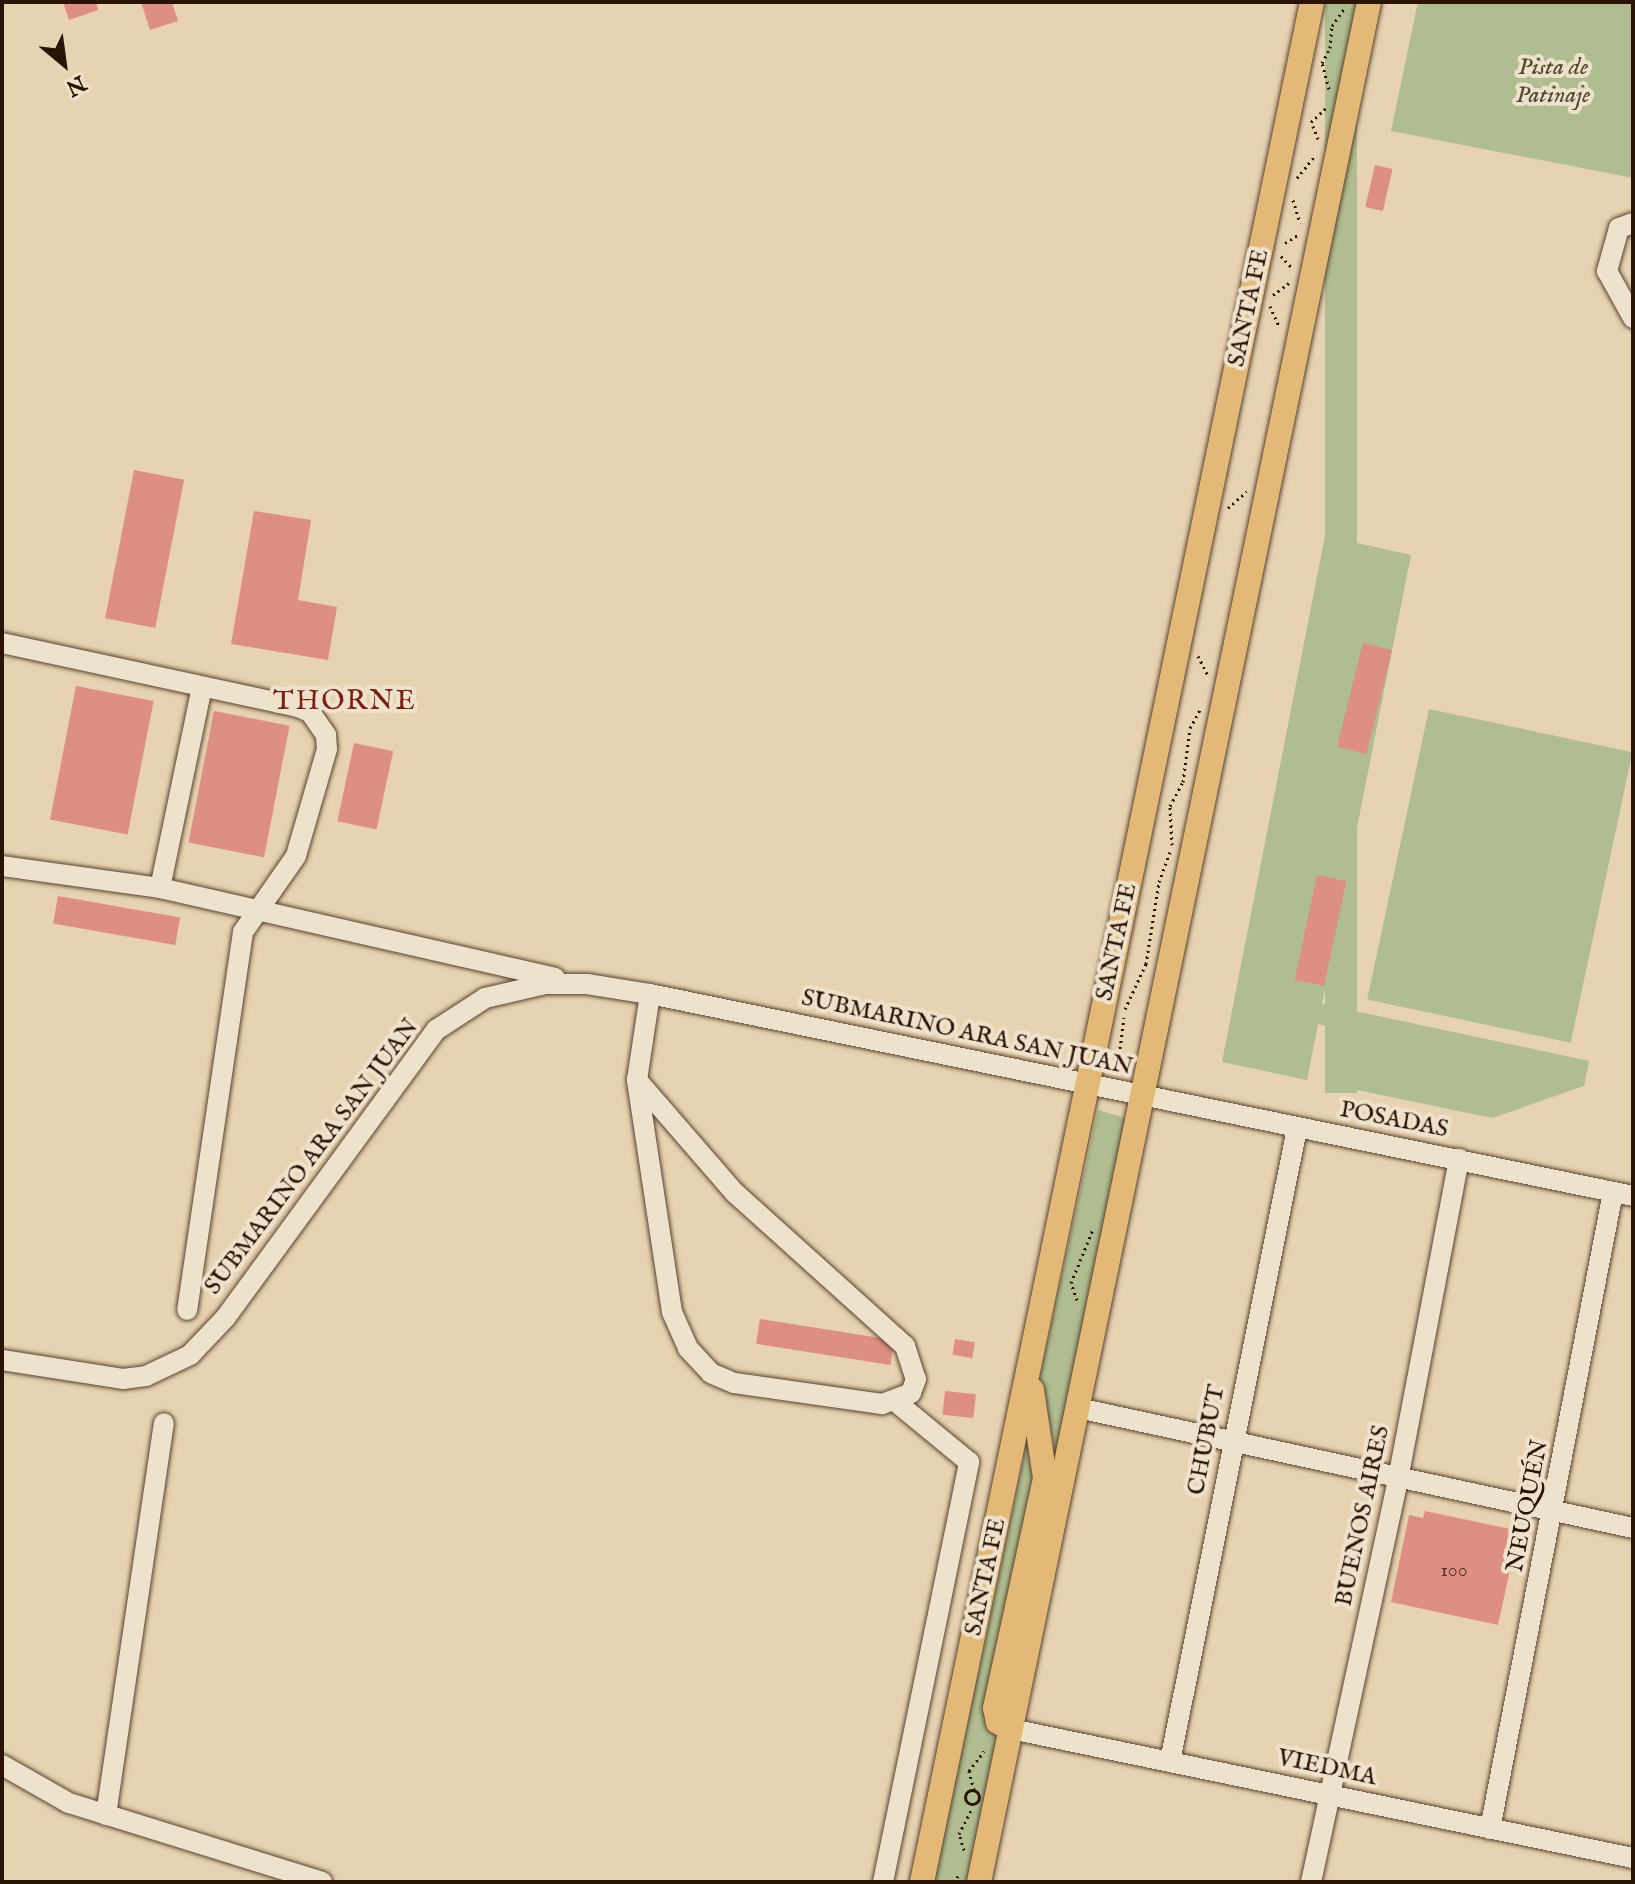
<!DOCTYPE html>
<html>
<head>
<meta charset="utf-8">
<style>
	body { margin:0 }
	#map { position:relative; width:1635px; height:1884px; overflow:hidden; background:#e7d2b1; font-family:"IM FELL English",serif }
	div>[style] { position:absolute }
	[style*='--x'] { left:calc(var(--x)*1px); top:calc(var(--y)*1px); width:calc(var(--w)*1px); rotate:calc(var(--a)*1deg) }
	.green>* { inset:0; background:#afbd90; transform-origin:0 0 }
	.building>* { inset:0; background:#dc8f82; transform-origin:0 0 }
	.path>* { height:3px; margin-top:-1.5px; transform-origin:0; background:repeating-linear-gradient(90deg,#2a1304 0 2px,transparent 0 6px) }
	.path>.ring { margin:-1.5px; padding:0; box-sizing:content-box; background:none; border:3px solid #2a1304; border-radius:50% }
	.roads { filter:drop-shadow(0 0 2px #59432f) drop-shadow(0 0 2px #59432f) }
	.minor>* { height:20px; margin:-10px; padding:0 10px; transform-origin:10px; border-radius:10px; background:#efe2cc }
	.major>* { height:24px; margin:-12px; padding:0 12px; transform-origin:12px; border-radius:12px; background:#e4b978 }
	span { translate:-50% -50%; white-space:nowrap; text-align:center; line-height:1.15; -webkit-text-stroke:8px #efe2cc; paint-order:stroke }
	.number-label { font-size:20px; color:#563224 }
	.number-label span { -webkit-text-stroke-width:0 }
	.park-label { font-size:24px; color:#52462e; font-style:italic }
	.street-label { font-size:24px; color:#2a1304 }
	.quarter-label { font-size:28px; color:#7a1f14; letter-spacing:2px }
	.frame { position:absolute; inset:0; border:4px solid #2a1304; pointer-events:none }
	.north { position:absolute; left:24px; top:24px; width:80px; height:80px; -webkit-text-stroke:6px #efe2cc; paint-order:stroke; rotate:151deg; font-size:22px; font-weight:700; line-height:32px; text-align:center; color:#2a1304 }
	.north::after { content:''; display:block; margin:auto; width:28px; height:36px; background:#2a1304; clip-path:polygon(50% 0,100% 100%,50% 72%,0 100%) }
</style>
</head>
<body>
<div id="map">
	<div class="green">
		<div style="left:1325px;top:2px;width:32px;height:1091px"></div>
		<div style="clip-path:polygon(1418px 2px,1633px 2px,1633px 178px,1391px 131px)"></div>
		<div style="clip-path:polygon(1325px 536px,1411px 555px,1322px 1004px,1589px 1061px,1584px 1086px,1492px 1118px,1338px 1086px,1349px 1030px,1318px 1024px,1307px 1080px,1222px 1062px)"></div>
		<div style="left:1429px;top:709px;width:208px;height:297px;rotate:12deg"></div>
		<div style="clip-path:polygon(1098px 1110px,1126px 1118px,1057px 1455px,1039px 1380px)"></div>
		<div style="clip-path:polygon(1031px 1424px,1037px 1472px,986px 1721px,998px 1741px,969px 1882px,934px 1882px)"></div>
	</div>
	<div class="building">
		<div style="clip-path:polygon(63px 2px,96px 2px,98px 10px,69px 20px)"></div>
		<div style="clip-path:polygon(141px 2px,172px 2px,178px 21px,150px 30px)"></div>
		<div style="left:1375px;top:165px;width:18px;height:43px;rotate:13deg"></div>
		<div style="left:134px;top:470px;width:51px;height:151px;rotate:11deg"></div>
		<div style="clip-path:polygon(254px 511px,311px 520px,298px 600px,337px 607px,328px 660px,231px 644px)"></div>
		<div style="left:1363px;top:643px;width:30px;height:107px;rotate:14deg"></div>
		<div style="left:76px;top:686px;width:79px;height:136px;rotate:11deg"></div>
		<div style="left:214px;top:711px;width:77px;height:134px;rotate:11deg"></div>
		<div style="left:354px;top:743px;width:40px;height:80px;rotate:12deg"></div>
		<div style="left:1317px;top:875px;width:30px;height:107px;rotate:12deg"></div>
		<div style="left:58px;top:896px;width:124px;height:28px;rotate:10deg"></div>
		<div style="left:760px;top:1319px;width:136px;height:25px;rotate:9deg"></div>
		<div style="left:955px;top:1339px;width:20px;height:16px;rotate:9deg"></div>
		<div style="left:945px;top:1391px;width:31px;height:24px;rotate:6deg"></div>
		<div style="clip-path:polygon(1425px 1511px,1510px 1529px,1517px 1538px,1498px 1625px,1391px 1602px,1409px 1515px,1423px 1518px)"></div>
	</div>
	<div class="path">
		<div style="--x:1329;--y:89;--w:27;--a:-105"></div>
		<div style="--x:1322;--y:63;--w:17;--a:-62"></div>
		<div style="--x:1330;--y:48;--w:22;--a:-85"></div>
		<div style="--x:1332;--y:26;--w:24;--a:-55"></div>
		<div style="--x:1318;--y:139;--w:18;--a:-112"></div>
		<div style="--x:1311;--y:122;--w:21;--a:-43"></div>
		<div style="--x:1297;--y:178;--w:28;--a:-51"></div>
		<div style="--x:1293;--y:200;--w:24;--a:73"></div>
		<div style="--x:1285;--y:243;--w:15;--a:-32"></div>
		<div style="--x:1281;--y:256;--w:16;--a:47"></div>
		<div style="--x:1273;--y:295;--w:20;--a:-37"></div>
		<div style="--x:1270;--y:306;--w:24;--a:66"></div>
		<div style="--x:1228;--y:508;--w:25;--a:-42"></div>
		<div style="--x:1198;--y:656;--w:20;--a:63"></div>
		<div style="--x:1172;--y:845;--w:39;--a:-93"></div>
		<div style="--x:1170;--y:806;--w:27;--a:-62"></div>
		<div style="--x:1183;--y:782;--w:54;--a:-82.6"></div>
		<div style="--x:1190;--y:728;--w:23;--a:-61"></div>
		<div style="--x:1125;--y:1009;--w:50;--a:-65"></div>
		<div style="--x:1146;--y:964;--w:83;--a:-81"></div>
		<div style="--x:1159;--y:882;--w:32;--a:-70"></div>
		<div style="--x:1117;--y:1072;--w:55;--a:-82.7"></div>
		<div style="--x:1077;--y:1300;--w:18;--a:-109"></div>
		<div style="--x:1071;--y:1283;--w:58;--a:-67.8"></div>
		<div class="ring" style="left:965px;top:1790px;width:11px;height:11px"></div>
		<div style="--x:974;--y:1790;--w:20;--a:-105"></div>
		<div style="--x:969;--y:1771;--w:25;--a:-53"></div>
		<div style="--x:964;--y:1850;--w:17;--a:-107"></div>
		<div style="--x:959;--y:1834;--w:27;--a:-63"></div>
		<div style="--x:2;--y:1880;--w:3;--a:45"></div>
		<div style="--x:953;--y:1882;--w:11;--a:-49"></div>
	</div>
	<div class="roads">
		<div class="minor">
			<div style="--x:1633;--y:223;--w:15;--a:160"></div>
			<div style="--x:1619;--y:228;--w:45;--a:105.6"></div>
			<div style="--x:1607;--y:271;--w:54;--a:61"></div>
			<div style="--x:2;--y:643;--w:303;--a:12.2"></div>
			<div style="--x:298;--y:707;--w:13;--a:23"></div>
			<div style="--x:310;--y:712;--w:28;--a:55"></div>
			<div style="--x:326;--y:735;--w:14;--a:86"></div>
			<div style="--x:327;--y:749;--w:111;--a:106.2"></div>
			<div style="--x:296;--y:856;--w:93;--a:124.9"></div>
			<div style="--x:243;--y:932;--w:382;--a:98.4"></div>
			<div style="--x:2;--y:866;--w:160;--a:7.9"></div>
			<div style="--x:160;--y:888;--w:405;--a:12.8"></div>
			<div style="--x:160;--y:888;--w:205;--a:-78.2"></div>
			<div style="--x:637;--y:1080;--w:150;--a:49.1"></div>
			<div style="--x:735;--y:1193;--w:229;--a:42"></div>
			<div style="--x:905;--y:1346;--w:35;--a:72"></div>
			<div style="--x:916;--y:1379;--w:15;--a:110"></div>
			<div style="--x:911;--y:1393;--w:31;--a:159"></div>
			<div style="--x:882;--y:1404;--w:149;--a:-171.9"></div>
			<div style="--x:734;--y:1383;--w:25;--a:-157"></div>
			<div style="--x:711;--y:1373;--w:34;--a:-133"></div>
			<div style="--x:688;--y:1348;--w:39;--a:-114"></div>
			<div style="--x:672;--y:1312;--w:235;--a:-98.6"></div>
			<div style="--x:637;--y:1080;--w:87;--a:-81.4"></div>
			<div style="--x:2;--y:1360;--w:122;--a:8.9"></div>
			<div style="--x:123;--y:1379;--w:23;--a:-7"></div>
			<div style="--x:146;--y:1376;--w:49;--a:-25.5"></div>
			<div style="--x:190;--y:1355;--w:52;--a:-46.5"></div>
			<div style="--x:226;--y:1317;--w:356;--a:-53.8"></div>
			<div style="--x:436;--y:1030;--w:59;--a:-33.1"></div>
			<div style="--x:485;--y:998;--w:62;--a:-13.1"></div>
			<div style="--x:545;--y:984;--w:42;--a:0"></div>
			<div style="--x:587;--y:984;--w:64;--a:9"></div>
			<div style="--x:650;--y:994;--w:1004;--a:11.61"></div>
			<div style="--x:1078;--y:1408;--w:568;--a:12.2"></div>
			<div style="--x:1011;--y:1729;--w:635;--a:11.72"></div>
			<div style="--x:1170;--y:1762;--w:647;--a:-78.67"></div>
			<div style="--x:2;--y:1765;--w:77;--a:29.6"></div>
			<div style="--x:69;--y:1803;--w:265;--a:17.3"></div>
			<div style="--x:106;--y:1815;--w:396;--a:-81.6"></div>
			<div style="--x:1490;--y:1829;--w:649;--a:-79.07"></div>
			<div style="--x:883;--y:1882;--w:429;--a:-78.4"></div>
			<div style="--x:969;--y:1462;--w:94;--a:-140.6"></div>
			<div style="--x:1311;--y:1882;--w:412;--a:-77.8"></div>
			<div style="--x:1398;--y:1479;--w:326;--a:-79.2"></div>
		</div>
		<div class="major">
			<div style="--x:1011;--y:1729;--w:15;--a:-152"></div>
			<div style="--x:998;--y:1722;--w:14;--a:-102"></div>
			<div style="--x:995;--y:1708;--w:235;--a:-77.7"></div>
			<div style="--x:1045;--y:1478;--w:89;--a:-98.4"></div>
			<div style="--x:922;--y:1882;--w:1920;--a:-78.28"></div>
			<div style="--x:979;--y:1882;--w:1920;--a:-78.28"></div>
		</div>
	</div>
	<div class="number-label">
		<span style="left:1454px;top:1570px">100</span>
	</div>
	<div class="park-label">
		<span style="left:1553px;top:82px">Pista de<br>Patinaje</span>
	</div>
	<div class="street-label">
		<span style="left:1249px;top:308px;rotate:-78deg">SANTA FE</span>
		<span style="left:1117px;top:942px;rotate:-78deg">SANTA FE</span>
		<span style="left:967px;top:1033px;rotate:12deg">SUBMARINO ARA SAN JUAN</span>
		<span style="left:1394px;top:1120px;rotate:11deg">POSADAS</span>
		<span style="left:312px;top:1157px;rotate:-53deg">SUBMARINO ARA SAN JUAN</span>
		<span style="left:1207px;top:1440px;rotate:-79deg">CHUBUT</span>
		<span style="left:1528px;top:1506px;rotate:-79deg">NEUQUÉN</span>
		<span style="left:1363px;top:1516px;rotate:-78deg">BUENOS AIRES</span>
		<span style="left:986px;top:1577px;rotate:-78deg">SANTA FE</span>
		<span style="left:1327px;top:1768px;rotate:12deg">VIEDMA</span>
	</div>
	<div class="quarter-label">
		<span style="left:345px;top:702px">THORNE</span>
	</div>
	<div class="frame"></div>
	<div class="north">N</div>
</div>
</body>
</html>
